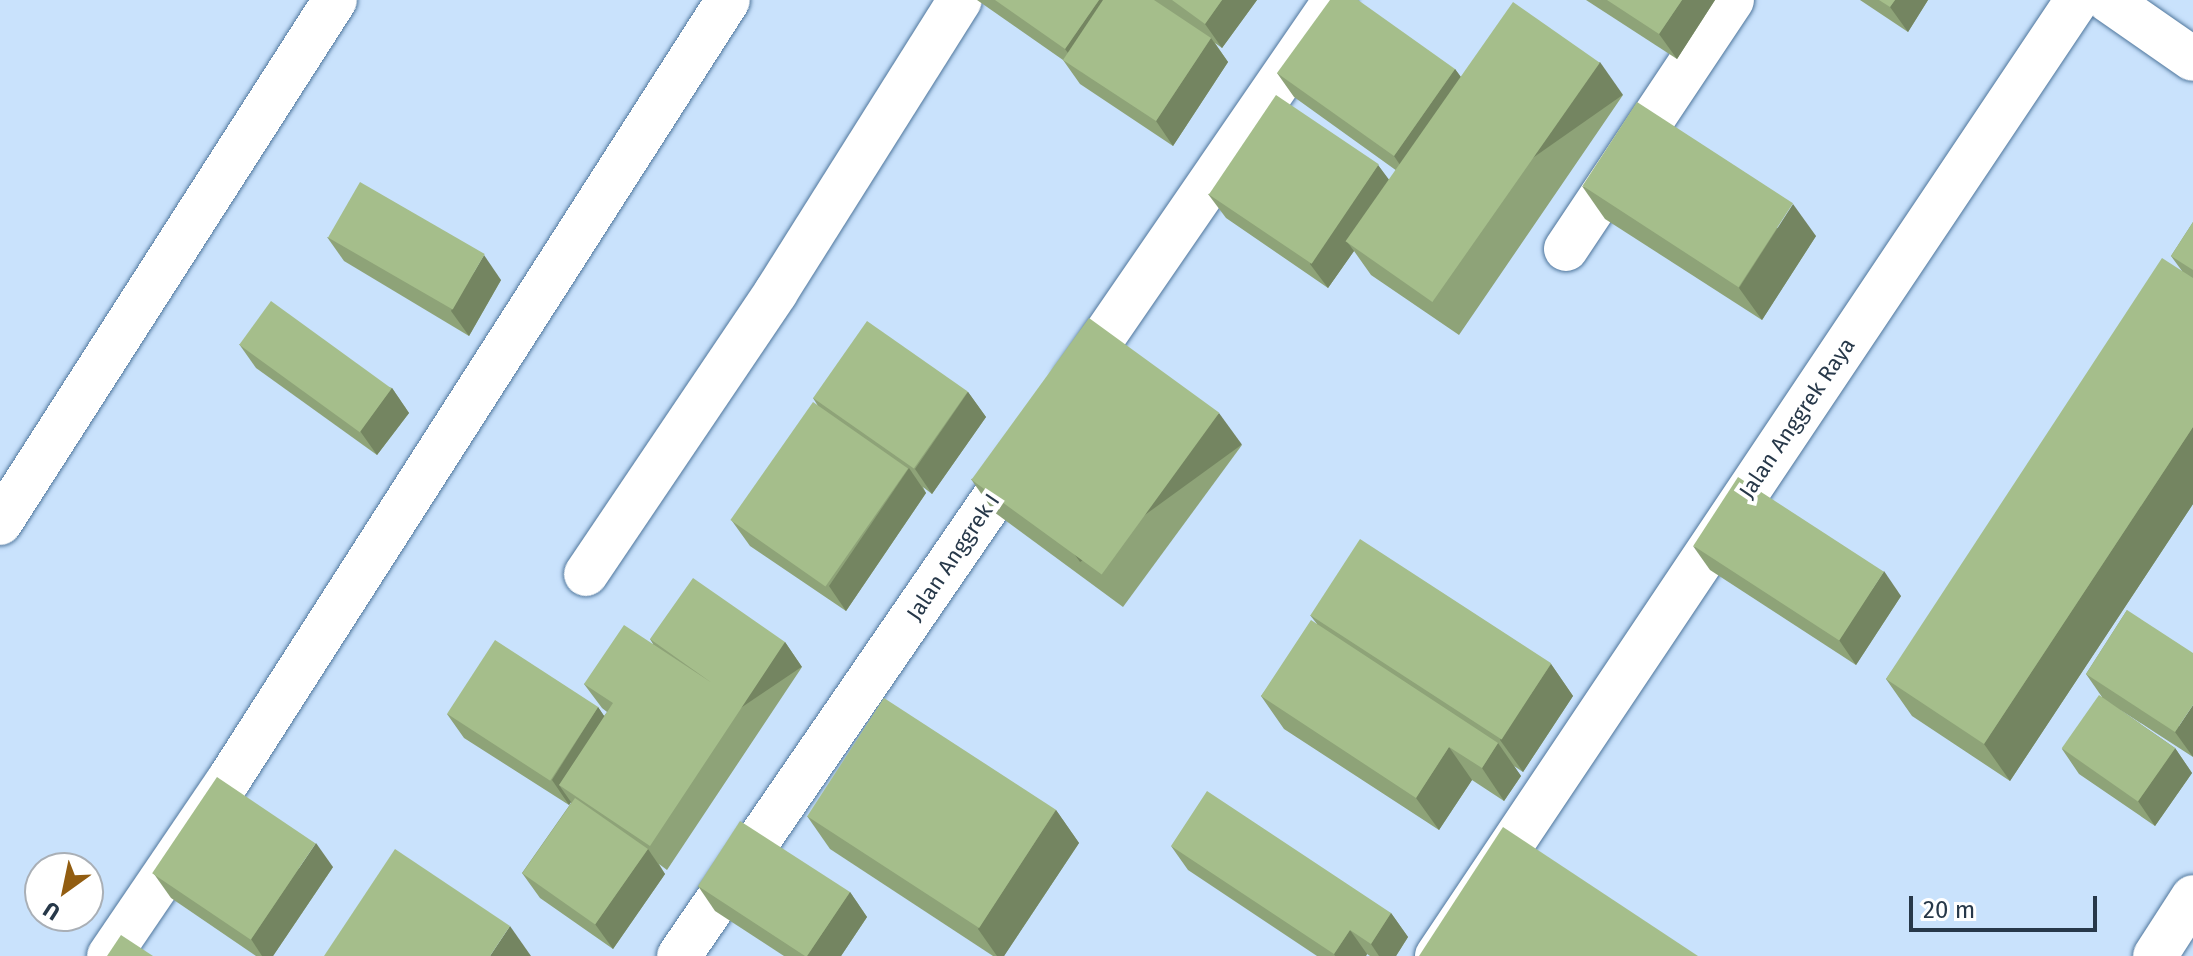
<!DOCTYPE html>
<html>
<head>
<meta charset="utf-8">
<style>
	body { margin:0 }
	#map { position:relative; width:2193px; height:956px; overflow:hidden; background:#c9e2fc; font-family:"Fira Sans",sans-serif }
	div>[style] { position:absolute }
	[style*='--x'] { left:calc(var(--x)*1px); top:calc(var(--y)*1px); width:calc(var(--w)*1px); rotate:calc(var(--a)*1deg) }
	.roads { filter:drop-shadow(0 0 2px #4f769c) drop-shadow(0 0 2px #4f769c) }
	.street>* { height:44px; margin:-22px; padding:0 22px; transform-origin:22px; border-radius:22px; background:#fff }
	.wall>* { inset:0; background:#8ea378 }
	.shaded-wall>* { inset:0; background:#748561; transform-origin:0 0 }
	.building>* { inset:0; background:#a5be8b; transform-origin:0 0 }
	span { translate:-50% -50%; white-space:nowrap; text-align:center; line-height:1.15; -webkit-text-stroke:8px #fff; paint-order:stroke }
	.street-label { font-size:22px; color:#273849 }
	.north { position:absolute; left:24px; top:852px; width:80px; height:80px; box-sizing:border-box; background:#fff; border:2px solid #a9afb6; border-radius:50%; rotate:213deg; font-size:22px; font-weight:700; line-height:32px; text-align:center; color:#273849 }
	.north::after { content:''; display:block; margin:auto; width:28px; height:36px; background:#925d11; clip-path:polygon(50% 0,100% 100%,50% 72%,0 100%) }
	.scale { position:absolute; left:1909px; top:896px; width:188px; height:36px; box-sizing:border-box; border:4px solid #273849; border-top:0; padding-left:10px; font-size:24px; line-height:28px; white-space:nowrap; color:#273849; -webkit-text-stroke:6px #fff; paint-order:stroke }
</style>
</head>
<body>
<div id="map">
	<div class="roads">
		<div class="street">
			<div style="--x:2108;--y:0;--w:103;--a:34.8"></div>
			<div style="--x:1566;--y:249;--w:299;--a:-56.3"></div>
			<div style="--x:1074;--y:380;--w:461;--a:-55.5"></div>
			<div style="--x:0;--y:523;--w:621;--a:-57.36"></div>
			<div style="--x:586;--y:574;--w:340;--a:-56"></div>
			<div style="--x:776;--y:292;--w:345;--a:-57.8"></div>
			<div style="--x:109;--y:956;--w:212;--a:-55.8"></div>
			<div style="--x:228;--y:781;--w:927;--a:-57.37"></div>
			<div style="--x:679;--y:956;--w:606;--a:-55.5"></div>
			<div style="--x:1437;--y:956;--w:1150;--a:-56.2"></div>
			<div style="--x:2155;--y:956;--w:70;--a:-57.2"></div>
		</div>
	</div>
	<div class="wall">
		<div style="clip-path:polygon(977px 0,1257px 0,1222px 48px,1215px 43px,1228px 62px,1173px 146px,1080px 84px,1063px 60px)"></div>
		<div style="clip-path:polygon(1586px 0,1715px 0,1677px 59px)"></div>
		<div style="clip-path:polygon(1860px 0,1928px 0,1908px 32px)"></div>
		<div style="clip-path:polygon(1455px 69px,1461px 77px,1623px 95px,1459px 335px,1371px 275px,1354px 251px,1328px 288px,1226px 218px,1208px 194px,1378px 165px,1390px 182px,1397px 171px,1294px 97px,1277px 73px)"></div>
		<div style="clip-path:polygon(1582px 186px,1816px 236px,1762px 320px,1605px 219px)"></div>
		<div style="clip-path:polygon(2193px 222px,2193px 504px,2010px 781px,1912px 716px,1886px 679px,2182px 271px,2171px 256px)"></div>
		<div style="clip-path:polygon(327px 237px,501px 280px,469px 336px,344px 261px)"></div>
		<div style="clip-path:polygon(239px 344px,392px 388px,409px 413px,377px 455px,256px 368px)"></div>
		<div style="clip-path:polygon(968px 392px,986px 417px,932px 494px,923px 487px,926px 493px,846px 611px,750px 546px,732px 521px,818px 406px,813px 398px)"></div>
		<div style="clip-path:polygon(1242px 445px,1123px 607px,994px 512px,971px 479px)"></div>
		<div style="clip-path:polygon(1693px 546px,1901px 596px,1856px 665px,1710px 570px)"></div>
		<div style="clip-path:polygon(2127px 610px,2193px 757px,2119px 709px,2175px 748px,2192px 773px,2155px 826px,2079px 774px,2062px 749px,2102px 697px,2086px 674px)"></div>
		<div style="clip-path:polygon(1310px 615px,1551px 664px,1573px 696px,1523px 772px,1514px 766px,1521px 776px,1504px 801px,1472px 780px,1439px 830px,1284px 729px,1261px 696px,1317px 624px)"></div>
		<div style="clip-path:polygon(650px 639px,785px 642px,802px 667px,667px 870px,659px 864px,665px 874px,613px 949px,540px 898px,522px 873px,571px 803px,571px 802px,569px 805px,464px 738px,447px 714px,598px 707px,604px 716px,607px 712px,602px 708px,584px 684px,653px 644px)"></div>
		<div style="clip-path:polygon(1056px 810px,1079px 843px,1004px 956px,993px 956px,830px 849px,807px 816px)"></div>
		<div style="clip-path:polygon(1171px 846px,1391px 913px,1408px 937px,1396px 956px,1370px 956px,1367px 954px,1366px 956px,1317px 956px,1188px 870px)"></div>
		<div style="clip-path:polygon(333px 867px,273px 956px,256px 956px,171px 898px,154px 874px)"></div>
		<div style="clip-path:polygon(698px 886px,850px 892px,867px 917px,841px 956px,784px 956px,715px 911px)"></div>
	</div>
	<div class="shaded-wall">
		<div style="clip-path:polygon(1099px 0,1117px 0,1083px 73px,1065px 49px)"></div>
		<div style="clip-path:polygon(1222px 0,1257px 0,1222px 48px,1205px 24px)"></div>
		<div style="clip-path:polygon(1682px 0,1715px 0,1677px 59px,1659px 34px)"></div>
		<div style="clip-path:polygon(1895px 0,1928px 0,1908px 32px,1890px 7px)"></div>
		<div style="clip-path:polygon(1211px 38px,1228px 62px,1173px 146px,1156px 121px)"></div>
		<div style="left:1600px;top:62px;width:40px;height:291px;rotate:55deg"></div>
		<div style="clip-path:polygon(1455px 69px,1473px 94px,1411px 181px,1394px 156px)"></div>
		<div style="clip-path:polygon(1378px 165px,1396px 189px,1348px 243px,1354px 251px,1328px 288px,1310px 264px)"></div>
		<div style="clip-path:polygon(1793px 204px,1816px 236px,1762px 320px,1739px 288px)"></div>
		<div style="clip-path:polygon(484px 255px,501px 280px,469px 336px,451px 311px)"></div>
		<div style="clip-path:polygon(392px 388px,409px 413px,377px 455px,360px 431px)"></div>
		<div style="clip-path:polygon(968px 392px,986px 417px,932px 494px,915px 469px)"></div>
		<div style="left:1219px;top:413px;width:39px;height:200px;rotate:54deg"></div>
		<div style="clip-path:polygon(2193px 427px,2193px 504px,2010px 781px,1984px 744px)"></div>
		<div style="clip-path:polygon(909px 468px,926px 493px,846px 611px,829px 586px)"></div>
		<div style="clip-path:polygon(1884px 571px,1901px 596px,1856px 665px,1839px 640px)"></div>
		<div style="left:785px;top:642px;width:30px;height:245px;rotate:56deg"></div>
		<div style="clip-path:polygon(1551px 664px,1573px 696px,1523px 772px,1500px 740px)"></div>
		<div style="clip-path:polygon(2193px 705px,2193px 757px,2175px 732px)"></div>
		<div style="clip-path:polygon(598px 707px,615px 732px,559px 785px,571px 802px,569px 805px,552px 780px)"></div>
		<div style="clip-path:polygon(1498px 743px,1521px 776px,1504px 801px,1482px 768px)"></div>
		<div style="clip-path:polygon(1449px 747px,1472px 780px,1439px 830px,1416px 798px)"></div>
		<div style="clip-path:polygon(2175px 748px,2192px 773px,2155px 826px,2138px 801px)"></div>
		<div style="clip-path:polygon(1056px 810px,1079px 843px,1004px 956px,997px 956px,978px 929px)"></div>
		<div style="clip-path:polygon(316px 843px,333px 867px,273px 956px,262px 956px,251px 939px)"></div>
		<div style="clip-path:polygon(648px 849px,665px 874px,613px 949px,595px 924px)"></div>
		<div style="clip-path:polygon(850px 892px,867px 917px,841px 956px,807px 956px)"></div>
		<div style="clip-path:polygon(1391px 913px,1408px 937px,1396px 956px,1379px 956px,1371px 944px)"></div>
		<div style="clip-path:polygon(510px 926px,531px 956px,490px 956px)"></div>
		<div style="clip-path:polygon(1350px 930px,1367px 954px,1366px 956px,1335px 956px,1334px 954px)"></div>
	</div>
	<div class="building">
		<div style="clip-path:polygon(995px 0,1099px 0,1065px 49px)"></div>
		<div style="clip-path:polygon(1103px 0,1154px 0,1211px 38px,1156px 121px,1063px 60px)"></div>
		<div style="clip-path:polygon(1172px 0,1222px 0,1205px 24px)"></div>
		<div style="clip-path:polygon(1330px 0,1358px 0,1455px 69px,1394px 156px,1277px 73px)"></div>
		<div style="clip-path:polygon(1607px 0,1682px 0,1659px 34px)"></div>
		<div style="clip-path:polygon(1879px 0,1895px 0,1890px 7px)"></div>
		<div style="left:1513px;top:2px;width:106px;height:292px;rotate:35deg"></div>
		<div style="left:1276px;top:95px;width:124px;height:120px;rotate:34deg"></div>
		<div style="left:1637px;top:102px;width:186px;height:100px;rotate:33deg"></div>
		<div style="left:360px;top:182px;width:144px;height:64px;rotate:30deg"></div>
		<div style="clip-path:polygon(2193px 222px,2193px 270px,2171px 256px)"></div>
		<div style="clip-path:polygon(2162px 258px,2193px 278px,2193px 427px,1984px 744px,1886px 679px)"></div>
		<div style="left:271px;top:301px;width:149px;height:54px;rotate:36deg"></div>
		<div style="left:1089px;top:318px;width:161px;height:200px;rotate:36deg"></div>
		<div style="left:867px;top:321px;width:123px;height:94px;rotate:35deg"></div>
		<div style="left:813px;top:402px;width:116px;height:144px;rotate:35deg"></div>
		<div style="left:1738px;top:477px;width:174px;height:82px;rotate:33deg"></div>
		<div style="left:1360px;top:539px;width:228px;height:91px;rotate:33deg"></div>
		<div style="clip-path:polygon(693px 578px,785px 642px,650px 846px,559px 785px,613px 703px,584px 684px,624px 625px,712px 683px,650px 639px)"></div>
		<div style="clip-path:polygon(2127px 610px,2193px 653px,2193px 705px,2175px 732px,2086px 674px)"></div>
		<div style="clip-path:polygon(1311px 620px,1498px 743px,1482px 768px,1449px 747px,1416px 798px,1261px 696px)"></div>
		<div style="left:495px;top:640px;width:123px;height:88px;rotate:33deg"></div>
		<div style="left:2099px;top:695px;width:93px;height:65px;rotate:35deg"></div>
		<div style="left:884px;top:698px;width:205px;height:141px;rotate:33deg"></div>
		<div style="left:217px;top:777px;width:119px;height:116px;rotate:34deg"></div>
		<div style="clip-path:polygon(1207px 791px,1391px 913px,1371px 944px,1350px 930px,1334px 954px,1171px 846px)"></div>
		<div style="left:575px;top:798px;width:89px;height:92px;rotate:35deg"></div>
		<div style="clip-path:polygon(740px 821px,850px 892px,807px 956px,805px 956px,698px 886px)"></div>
		<div style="clip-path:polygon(1503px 827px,1698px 956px,1419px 956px)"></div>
		<div style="clip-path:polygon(395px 849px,510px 926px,490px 956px,324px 956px)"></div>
		<div style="clip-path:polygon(121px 935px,153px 956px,107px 956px)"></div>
	</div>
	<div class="street-label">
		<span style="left:1797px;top:418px;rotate:-56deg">Jalan Anggrek Raya</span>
		<span style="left:953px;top:557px;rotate:-56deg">Jalan Anggrek I</span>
	</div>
	<div class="north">U</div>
	<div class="scale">20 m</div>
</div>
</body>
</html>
